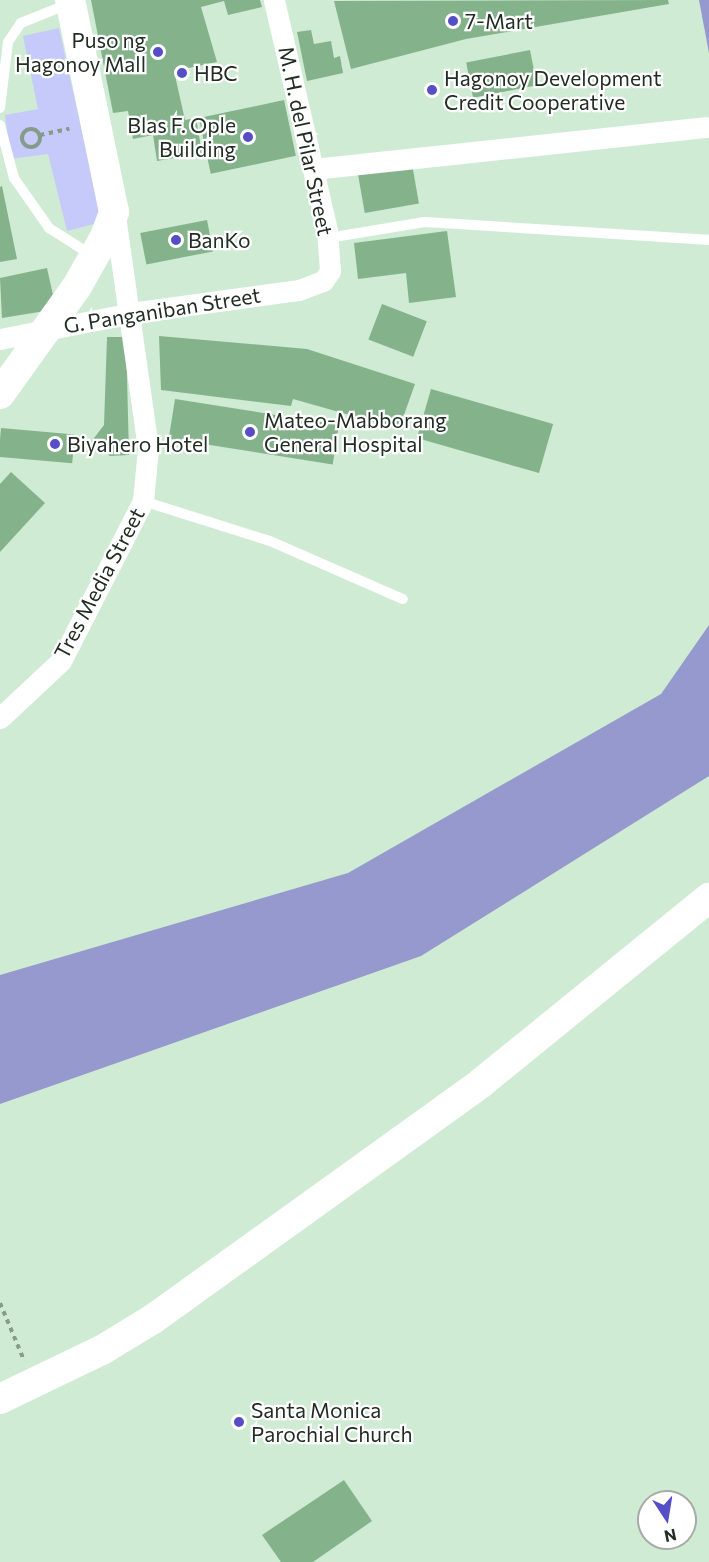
<!DOCTYPE html>
<html>
<head>
<meta charset="utf-8">
<style>
	body { margin:0 }
	#map { position:relative; width:709px; height:1562px; overflow:hidden; background:#cfebd3; font-family:Commissioner,sans-serif }
	div>[style] { position:absolute }
	[style*='--x'] { left:calc(var(--x)*1px); top:calc(var(--y)*1px); width:calc(var(--w)*1px); rotate:calc(var(--a)*1deg) }
	.green>* { inset:0; background:#c5cafb }
	.water>* { inset:0; background:#9599cd }
	.building>* { inset:0; background:#84b38b; transform-origin:0 0 }
	.path>* { height:4px; margin-top:-2px; transform-origin:0; background:repeating-linear-gradient(90deg,#869b8a 0 4.5px,transparent 0 9px) }
	.path>.ring { margin:-2px; padding:0; box-sizing:content-box; background:none; border:4px solid #869b8a; border-radius:50% }
	.lane>* { height:10px; margin:-5px; padding:0 5px; transform-origin:5px; border-radius:5px; background:#fff }
	.street>* { height:21px; margin:-10.5px; padding:0 10.5px; transform-origin:10.5px; border-radius:10.5px; background:#fff }
	.secondary>* { height:30px; margin:-15px; padding:0 15px; transform-origin:15px; border-radius:15px; background:#fff }
	.dots>* { width:16px; height:16px; translate:-50% -50%; box-sizing:border-box; border:3px solid #fff; border-radius:50% }
	span { translate:-50% -50%; white-space:nowrap; text-align:center; line-height:1.15; -webkit-text-stroke:4.5px #fff; paint-order:stroke }
	.poi-label { font-size:21px; color:#222d24 }
	.left { translate:0 -50%; text-align:left }
	.right { translate:-100% -50%; text-align:right }
	.street-label { font-size:21px; color:#222d24 }
	.north { position:absolute; left:637px; top:1490px; width:60px; height:60px; box-sizing:border-box; background:#fff; border:2px solid #a7aba7; border-radius:50%; rotate:168deg; font-size:16px; font-weight:700; line-height:24px; text-align:center; color:#222d24 }
	.north::after { content:''; display:block; margin:auto; width:21px; height:27px; background:#554ec6; clip-path:polygon(50% 0,100% 100%,50% 72%,0 100%) }
</style>
</head>
<body>
<div id="map">
	<div class="green">
		<div style="clip-path:polygon(59px 28px,102px 222px,67px 231px,48px 154px,11px 159px,5px 115px,38px 109px,23px 36px)"></div>
	</div>
	<div class="water">
		<div style="clip-path:polygon(699px 0,709px 0,709px 53px)"></div>
		<div style="clip-path:polygon(709px 625px,709px 776px,421px 956px,0 1104px,0 975px,348px 873px,661px 694px)"></div>
	</div>
	<div class="building">
		<div style="clip-path:polygon(91px 0,260px 0,262px 7px,228px 15px,224px 1px,201px 7px,217px 62px,174px 71px,185px 120px,196px 118px,202px 153px,157px 161px,153px 135px,133px 139px,128px 111px,113px 113px)"></div>
		<div style="clip-path:polygon(668px 0,669px 4px,466px 39px,351px 69px,334px 1px)"></div>
		<div style="clip-path:polygon(311px 30px,314px 44px,331px 41px,334px 58px,340px 56px,343px 73px,307px 81px,297px 32px)"></div>
		<div style="left:530px;top:50px;width:36px;height:65px;rotate:79deg"></div>
		<div style="left:284px;top:100px;width:57px;height:87px;rotate:78deg"></div>
		<div style="left:412px;top:164px;width:40px;height:55px;rotate:80deg"></div>
		<div style="clip-path:polygon(2px 186px,17px 259px,0 262px,0 187px)"></div>
		<div style="left:207px;top:220px;width:32px;height:68px;rotate:79deg"></div>
		<div style="clip-path:polygon(447px 231px,456px 297px,409px 303px,406px 273px,358px 279px,354px 243px)"></div>
		<div style="clip-path:polygon(47px 268px,53px 295px,45px 311px,2px 318px,0 278px)"></div>
		<div style="left:382px;top:304px;width:48px;height:38px;rotate:21deg"></div>
		<div style="clip-path:polygon(159px 336px,307px 349px,415px 384px,399px 429px,293px 399px,291px 406px,161px 390px)"></div>
		<div style="clip-path:polygon(107px 337px,126px 337px,129px 455px,110px 456px,91px 442px,104px 425px)"></div>
		<div style="left:431px;top:389px;width:127px;height:51px;rotate:16deg"></div>
		<div style="left:175px;top:399px;width:166px;height:40px;rotate:9deg"></div>
		<div style="left:1px;top:428px;width:74px;height:29px;rotate:5deg"></div>
		<div style="clip-path:polygon(11px 472px,45px 503px,0 552px,0 484px)"></div>
		<div style="clip-path:polygon(344px 1480px,372px 1521px,313px 1562px,281px 1562px,262px 1535px)"></div>
	</div>
	<div class="path">
		<div class="ring" style="left:22px;top:129px;width:14px;height:14px"></div>
		<div style="--x:40;--y:135;--w:30;--a:-12"></div>
		<div style="--x:0;--y:1303;--w:62;--a:67.2"></div>
	</div>
	<div class="lane">
		<div style="--x:0;--y:108;--w:66;--a:-83.1"></div>
		<div style="--x:8;--y:42;--w:23;--a:-56"></div>
		<div style="--x:21;--y:23;--w:51;--a:-22"></div>
		<div style="--x:0;--y:125;--w:55;--a:75.2"></div>
		<div style="--x:14;--y:178;--w:61;--a:55"></div>
		<div style="--x:49;--y:228;--w:52;--a:32.5"></div>
		<div style="--x:328;--y:238;--w:98;--a:-9.4"></div>
		<div style="--x:425;--y:222;--w:285;--a:3.6"></div>
		<div style="--x:143;--y:501;--w:133;--a:17.5"></div>
		<div style="--x:270;--y:541;--w:145;--a:23.6"></div>
	</div>
	<div class="street">
		<div style="--x:313;--y:169;--w:394;--a:-6.1"></div>
		<div style="--x:0;--y:339;--w:134;--a:-11.2"></div>
		<div style="--x:131;--y:313;--w:170;--a:-7.8"></div>
		<div style="--x:299;--y:290;--w:26;--a:-21"></div>
		<div style="--x:323;--y:281;--w:12;--a:-55"></div>
		<div style="--x:330;--y:271;--w:41;--a:-94.2"></div>
		<div style="--x:327;--y:230;--w:236;--a:-103"></div>
		<div style="--x:0;--y:718;--w:83;--a:-43.1"></div>
		<div style="--x:61;--y:661;--w:180;--a:-62.9"></div>
		<div style="--x:143;--y:501;--w:53;--a:-84.6"></div>
		<div style="--x:148;--y:448;--w:235;--a:-98.1"></div>
	</div>
	<div class="secondary">
		<div style="--x:0;--y:394;--w:130;--a:-54.4"></div>
		<div style="--x:76;--y:288;--w:59;--a:-60.4"></div>
		<div style="--x:105;--y:237;--w:27;--a:-70"></div>
		<div style="--x:114;--y:212;--w:217;--a:-101.7"></div>
		<div style="--x:0;--y:1399;--w:113;--a:-25.7"></div>
		<div style="--x:102;--y:1350;--w:60;--a:-31.3"></div>
		<div style="--x:153;--y:1319;--w:404;--a:-35.7"></div>
		<div style="--x:481;--y:1083;--w:294;--a:-39.1"></div>
	</div>
	<div class="dots">
		<div style="left:453px;top:21px;background:#554ec6"></div>
		<div style="left:158px;top:52px;background:#554ec6"></div>
		<div style="left:182px;top:73px;background:#554ec6"></div>
		<div style="left:432px;top:90px;background:#554ec6"></div>
		<div style="left:248px;top:137px;background:#554ec6"></div>
		<div style="left:176px;top:240px;background:#554ec6"></div>
		<div style="left:250px;top:432px;background:#554ec6"></div>
		<div style="left:55px;top:444px;background:#554ec6"></div>
		<div style="left:239px;top:1422px;background:#554ec6"></div>
	</div>
	<div class="poi-label">
		<span class="left" style="left:465px;top:21px">7-Mart</span>
		<span class="right" style="left:146px;top:52px">Puso ng<br>Hagonoy Mall</span>
		<span class="left" style="left:194px;top:73px">HBC</span>
		<span class="left" style="left:444px;top:90px">Hagonoy Development<br>Credit Cooperative</span>
		<span class="right" style="left:236px;top:137px">Blas F. Ople<br>Building</span>
		<span class="left" style="left:188px;top:240px">BanKo</span>
		<span class="left" style="left:264px;top:432px">Mateo-Mabborang<br>General Hospital</span>
		<span class="left" style="left:67px;top:444px">Biyahero Hotel</span>
		<span class="left" style="left:251px;top:1422px">Santa Monica<br>Parochial Church</span>
	</div>
	<div class="street-label">
		<span style="left:306px;top:141px;rotate:78deg">M. H. del Pilar Street</span>
		<span style="left:162px;top:310px;rotate:-9deg">G. Panganiban Street</span>
		<span style="left:99px;top:583px;rotate:-62deg">Tres Media Street</span>
	</div>
	<div class="north">N</div>
</div>
</body>
</html>
